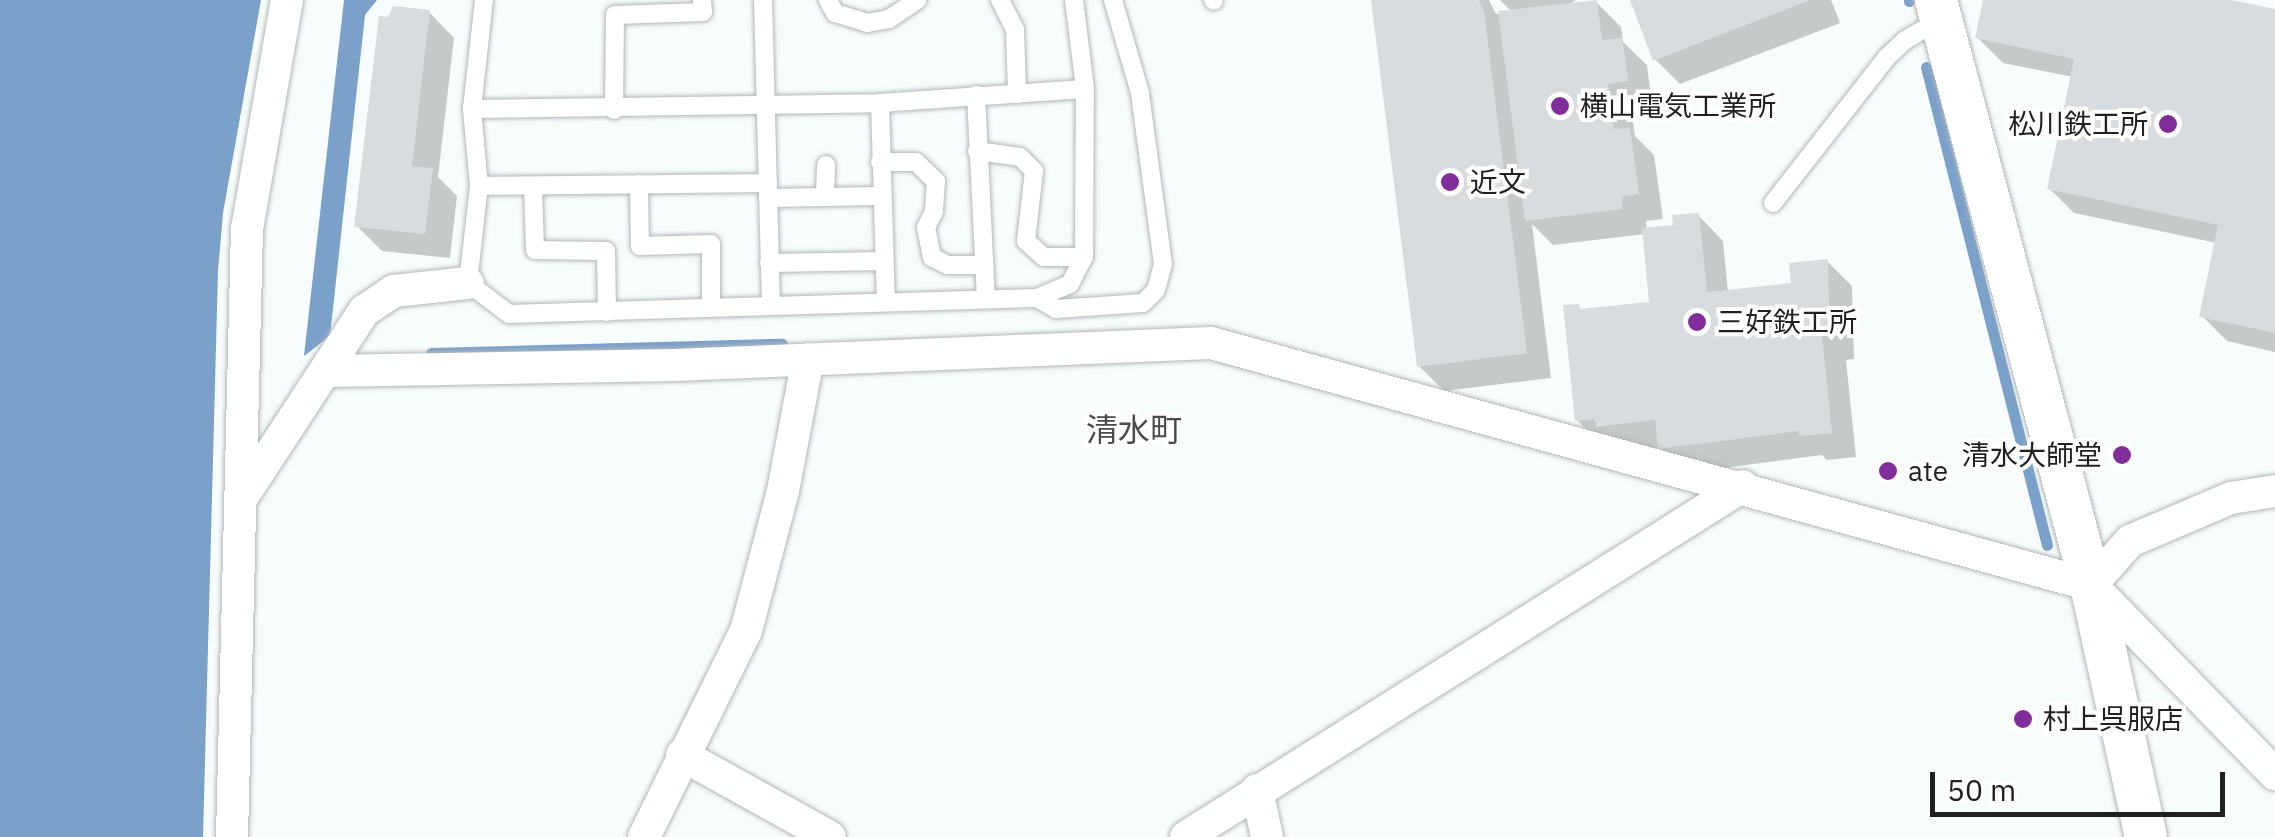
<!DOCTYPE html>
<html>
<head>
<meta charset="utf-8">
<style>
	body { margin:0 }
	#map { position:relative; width:2275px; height:837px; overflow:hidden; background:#f7fcfd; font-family:"IBM Plex Sans","Noto Sans JP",sans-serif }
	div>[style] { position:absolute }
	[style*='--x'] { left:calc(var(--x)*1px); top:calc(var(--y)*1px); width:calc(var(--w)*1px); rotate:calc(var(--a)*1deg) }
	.water>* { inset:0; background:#7ba1cb }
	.shadow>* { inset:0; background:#0003 }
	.stream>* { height:11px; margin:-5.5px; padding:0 5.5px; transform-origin:5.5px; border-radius:5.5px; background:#7ba1cb }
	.building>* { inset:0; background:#d8dcdf }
	.roads { filter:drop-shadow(0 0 2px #b2b7b8) drop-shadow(0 0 2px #b2b7b8) }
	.service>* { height:18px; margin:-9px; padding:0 9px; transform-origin:9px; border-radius:9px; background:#fff }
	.minor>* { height:32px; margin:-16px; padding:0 16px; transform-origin:16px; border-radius:16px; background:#fff }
	.tertiary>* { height:42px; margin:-21px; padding:0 21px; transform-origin:21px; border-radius:21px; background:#fff }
	.dots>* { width:28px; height:28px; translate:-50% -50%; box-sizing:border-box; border:5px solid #fff; border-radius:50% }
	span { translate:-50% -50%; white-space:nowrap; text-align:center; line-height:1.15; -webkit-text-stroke:8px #fff; paint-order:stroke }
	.poi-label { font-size:28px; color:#1f2021 }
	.left { translate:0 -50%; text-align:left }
	.right { translate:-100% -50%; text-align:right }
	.quarter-label { font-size:32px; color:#484c4d }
	.scale { position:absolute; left:1930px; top:772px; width:295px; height:45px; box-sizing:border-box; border:5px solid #1f2021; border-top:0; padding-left:12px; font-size:30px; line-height:35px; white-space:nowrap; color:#1f2021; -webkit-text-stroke:8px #fff; paint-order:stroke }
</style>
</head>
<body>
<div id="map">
	<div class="water">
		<div style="clip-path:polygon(0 0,261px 0,223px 213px,218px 271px,203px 837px,0 837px)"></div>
		<div style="clip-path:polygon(344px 0,377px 0,365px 15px,330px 336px,304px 356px)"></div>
	</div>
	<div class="shadow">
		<div style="clip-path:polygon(1373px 0,1489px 0,1496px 14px,1512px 12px,1500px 0,1576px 0,1568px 5px,1596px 2px,1621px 27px,1623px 42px,1647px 65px,1652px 105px,1631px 108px,1635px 136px,1654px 155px,1663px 219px,1646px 221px,1647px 230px,1675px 227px,1698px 215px,1723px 241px,1728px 292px,1794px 285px,1827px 261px,1852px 286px,1854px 359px,1846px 360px,1856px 457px,1827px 460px,1822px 455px,1686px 473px,1660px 447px,1623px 451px,1602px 445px,1577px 420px,1578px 307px,1583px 311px,1652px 304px,1645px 234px,1553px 245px,1532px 224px,1551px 378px,1444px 391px,1419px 366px)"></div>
		<div style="clip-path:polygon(1632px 0,1831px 0,1840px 23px,1680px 84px,1655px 59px)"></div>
		<div style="clip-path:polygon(1986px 0,2220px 0,2275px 11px,2275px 352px,2227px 341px,2202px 316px,2217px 243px,2074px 213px,2049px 188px,2073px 77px,2003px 63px,1978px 38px)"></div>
		<div style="clip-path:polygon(429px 12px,454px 38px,438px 177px,457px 196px,450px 258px,382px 251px,357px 226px)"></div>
	</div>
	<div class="stream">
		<div style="--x:1909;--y:0;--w:1;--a:90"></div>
		<div style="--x:1926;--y:67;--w:493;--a:75.8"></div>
		<div style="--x:431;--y:353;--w:351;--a:-1.5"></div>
	</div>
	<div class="building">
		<div style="clip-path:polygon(1371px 0,1479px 0,1484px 11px,1527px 353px,1417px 367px)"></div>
		<div style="clip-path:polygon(1597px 0,1602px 40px,1622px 38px,1628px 81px,1608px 84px,1614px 129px,1630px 128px,1639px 194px,1622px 196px,1623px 209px,1525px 221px,1498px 11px)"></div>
		<div style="clip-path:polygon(1630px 0,1810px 0,1653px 61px)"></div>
		<div style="clip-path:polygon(1983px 0,2232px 0,2275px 9px,2275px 333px,2199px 317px,2218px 225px,2047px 189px,2074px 59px,1975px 38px)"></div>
		<div style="clip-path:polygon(393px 6px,430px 10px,412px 166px,433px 168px,425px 234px,354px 227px,379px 16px,388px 17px)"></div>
		<div style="clip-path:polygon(1699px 213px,1707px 292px,1791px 283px,1789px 263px,1828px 259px,1830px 335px,1822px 335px,1832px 433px,1799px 436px,1799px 431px,1658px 449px,1655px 420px,1596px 427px,1595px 419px,1575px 421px,1563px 305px,1579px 304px,1580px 309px,1649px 302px,1642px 228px,1673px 225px,1672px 215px)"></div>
	</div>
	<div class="roads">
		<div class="service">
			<div style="--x:484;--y:0;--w:110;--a:96.3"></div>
			<div style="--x:472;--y:109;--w:77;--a:84.8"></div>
			<div style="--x:479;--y:186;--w:98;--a:96.5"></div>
			<div style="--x:468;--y:283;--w:51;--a:37.1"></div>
			<div style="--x:509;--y:314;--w:528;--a:-1.74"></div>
			<div style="--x:1037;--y:298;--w:36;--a:-23"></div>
			<div style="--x:1070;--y:284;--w:30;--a:-63"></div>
			<div style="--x:1084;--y:257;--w:168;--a:-89.7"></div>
			<div style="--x:1085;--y:89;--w:90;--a:-97"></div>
			<div style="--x:763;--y:0;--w:305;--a:88.5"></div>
			<div style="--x:828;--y:0;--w:15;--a:62"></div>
			<div style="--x:835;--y:13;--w:34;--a:17"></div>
			<div style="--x:867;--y:23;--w:22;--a:-10"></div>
			<div style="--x:889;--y:19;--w:34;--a:-34"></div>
			<div style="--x:1000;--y:0;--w:33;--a:63"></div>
			<div style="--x:1015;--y:29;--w:65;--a:88.2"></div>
			<div style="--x:1213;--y:0;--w:1;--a:45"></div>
			<div style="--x:976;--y:95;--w:204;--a:87.2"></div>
			<div style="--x:880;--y:103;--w:198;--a:88.3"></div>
			<div style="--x:472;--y:109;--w:408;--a:-0.8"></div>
			<div style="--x:880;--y:103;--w:205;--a:-3.9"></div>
			<div style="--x:614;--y:110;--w:95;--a:-89.4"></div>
			<div style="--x:615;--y:15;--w:88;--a:-2"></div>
			<div style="--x:703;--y:12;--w:12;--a:-95"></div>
			<div style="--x:977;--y:151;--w:43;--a:7.9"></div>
			<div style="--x:1020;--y:157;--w:20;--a:45"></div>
			<div style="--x:1034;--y:171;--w:70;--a:96.5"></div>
			<div style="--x:1026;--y:241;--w:24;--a:42"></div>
			<div style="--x:1044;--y:257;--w:40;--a:0"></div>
			<div style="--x:880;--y:162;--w:36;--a:0"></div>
			<div style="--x:916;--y:162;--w:28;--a:44"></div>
			<div style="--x:936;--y:181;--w:31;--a:94"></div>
			<div style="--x:934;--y:212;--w:17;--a:118"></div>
			<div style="--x:926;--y:227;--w:31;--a:79"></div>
			<div style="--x:932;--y:257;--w:17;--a:28"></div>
			<div style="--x:947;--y:265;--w:35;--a:0"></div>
			<div style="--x:639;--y:184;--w:62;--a:89.1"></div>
			<div style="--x:640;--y:246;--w:71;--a:-1.6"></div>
			<div style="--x:711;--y:244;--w:63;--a:90"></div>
			<div style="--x:479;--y:186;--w:289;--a:-0.6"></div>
			<div style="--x:533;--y:186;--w:64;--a:88.2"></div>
			<div style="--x:535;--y:250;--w:71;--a:0.8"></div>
			<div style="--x:606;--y:251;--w:61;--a:89.1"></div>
			<div style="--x:825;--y:196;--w:31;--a:-88"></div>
			<div style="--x:768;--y:198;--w:112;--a:-1"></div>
			<div style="--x:1773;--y:203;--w:185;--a:-52"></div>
			<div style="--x:1887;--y:57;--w:23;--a:-43"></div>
			<div style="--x:1904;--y:41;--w:41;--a:-31"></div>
			<div style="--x:769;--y:263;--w:115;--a:-1"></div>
			<div style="--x:1037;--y:298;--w:22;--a:30"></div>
			<div style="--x:1056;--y:309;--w:87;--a:-3.9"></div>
			<div style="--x:1143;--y:303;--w:18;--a:-45"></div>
			<div style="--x:1156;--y:290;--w:27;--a:-75"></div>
			<div style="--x:1163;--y:264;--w:173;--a:-97.7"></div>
			<div style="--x:1140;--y:93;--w:97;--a:-106.2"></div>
		</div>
		<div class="minor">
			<div style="--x:327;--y:371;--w:348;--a:-1"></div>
			<div style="--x:675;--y:365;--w:536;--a:-2.35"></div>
			<div style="--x:1211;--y:343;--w:913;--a:15.38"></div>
			<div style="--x:2091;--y:585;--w:264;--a:45.8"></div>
			<div style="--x:241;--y:499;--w:225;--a:-56.8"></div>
			<div style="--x:364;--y:311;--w:36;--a:-34"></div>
			<div style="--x:394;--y:291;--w:74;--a:-6.2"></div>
			<div style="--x:2091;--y:585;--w:59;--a:-48.4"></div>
			<div style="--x:2130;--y:541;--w:110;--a:-23.1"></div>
			<div style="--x:2231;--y:498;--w:45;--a:-9"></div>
			<div style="--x:682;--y:755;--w:169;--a:29"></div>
			<div style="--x:1257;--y:790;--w:48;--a:78"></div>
			<div style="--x:232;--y:837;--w:608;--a:-88.59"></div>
			<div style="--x:247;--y:229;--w:232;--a:-80.1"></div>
			<div style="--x:644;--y:837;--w:230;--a:-63.7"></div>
			<div style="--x:746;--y:631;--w:145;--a:-75.2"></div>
			<div style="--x:783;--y:491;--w:134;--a:-79.3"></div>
			<div style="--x:1186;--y:837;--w:658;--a:-32.22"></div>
		</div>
		<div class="tertiary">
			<div style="--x:1936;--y:0;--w:605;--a:75.16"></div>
			<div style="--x:2091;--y:585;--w:258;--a:77.7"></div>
		</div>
	</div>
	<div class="dots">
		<div style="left:1560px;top:106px;background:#812e9c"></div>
		<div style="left:2168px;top:124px;background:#812e9c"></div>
		<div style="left:1450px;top:182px;background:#812e9c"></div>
		<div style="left:1697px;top:322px;background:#812e9c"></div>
		<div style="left:2122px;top:455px;background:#812e9c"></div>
		<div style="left:1888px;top:471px;background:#812e9c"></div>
		<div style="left:2023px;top:719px;background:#812e9c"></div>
	</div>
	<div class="poi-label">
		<span class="left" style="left:1580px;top:106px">横山電気工業所</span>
		<span class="right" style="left:2148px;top:124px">松川鉄工所</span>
		<span class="left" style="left:1470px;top:182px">近文</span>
		<span class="left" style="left:1717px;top:322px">三好鉄工所</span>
		<span class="right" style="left:2102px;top:455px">清水大師堂</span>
		<span class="left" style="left:1908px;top:471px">ate</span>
		<span class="left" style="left:2043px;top:719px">村上呉服店</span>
	</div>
	<div class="quarter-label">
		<span style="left:1134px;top:429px">清水町</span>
	</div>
	<div class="scale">50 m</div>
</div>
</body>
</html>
